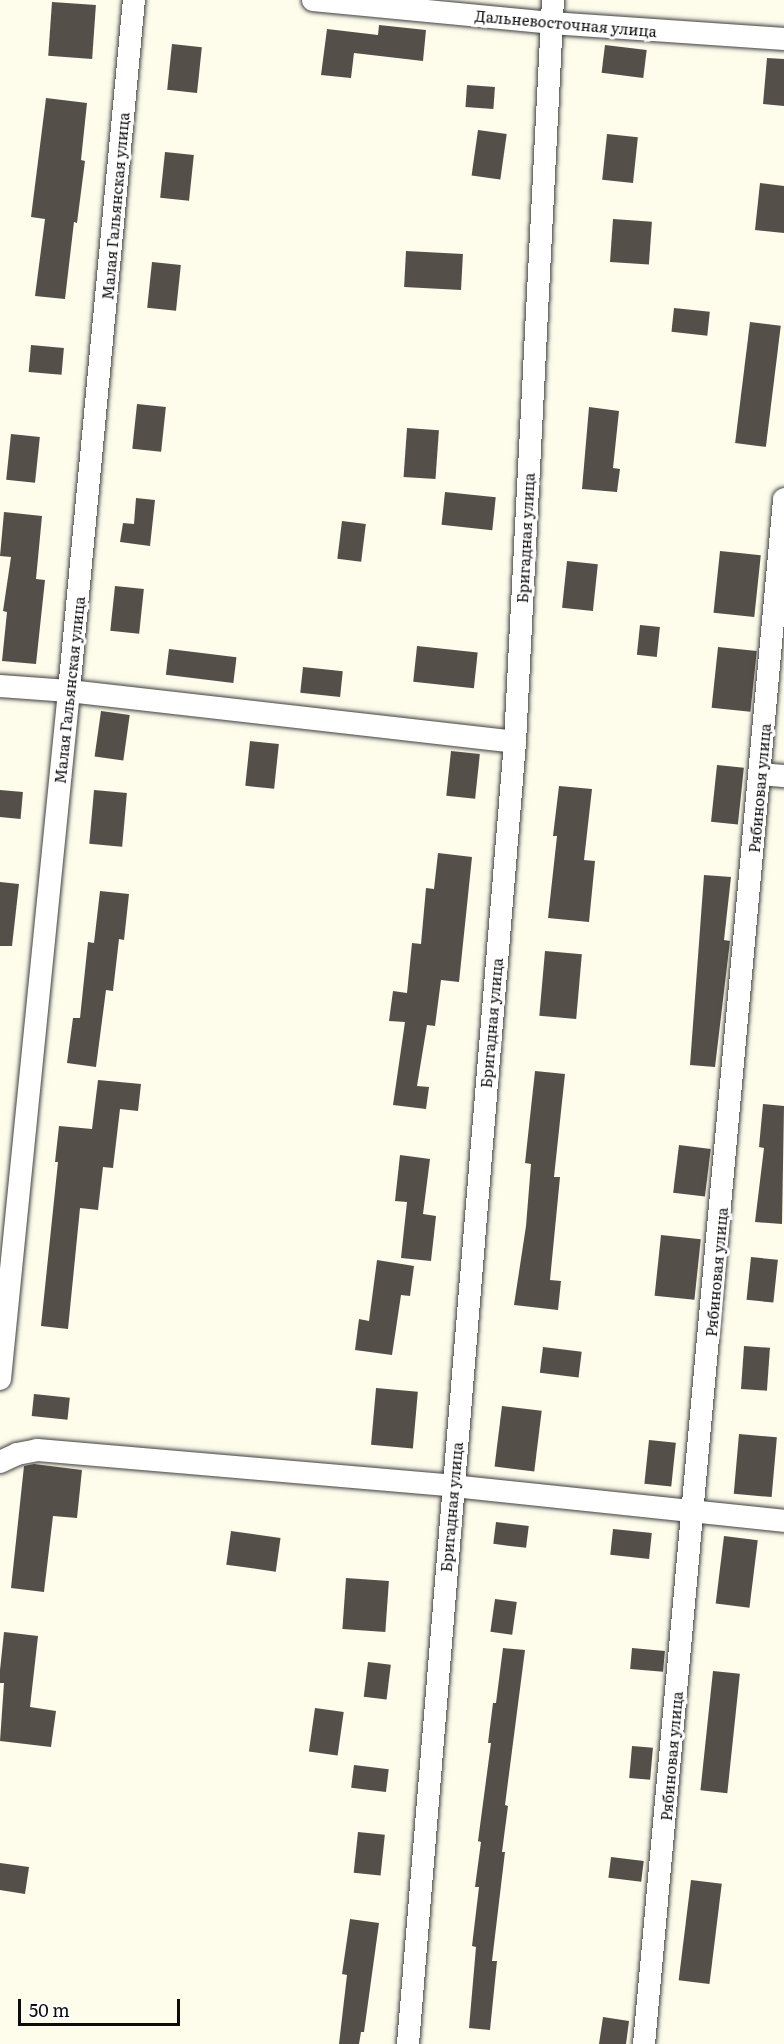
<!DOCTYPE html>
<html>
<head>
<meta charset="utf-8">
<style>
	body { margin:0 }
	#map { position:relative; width:784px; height:2044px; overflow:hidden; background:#fefdec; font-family:Literata,serif }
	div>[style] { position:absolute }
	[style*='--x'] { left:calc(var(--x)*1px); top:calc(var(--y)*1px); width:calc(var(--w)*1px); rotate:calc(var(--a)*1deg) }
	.building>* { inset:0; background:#544f49; transform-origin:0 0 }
	.roads { filter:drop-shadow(0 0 2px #3f3f3f) drop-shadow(0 0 2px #3f3f3f) }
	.minor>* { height:22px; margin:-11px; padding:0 11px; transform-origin:11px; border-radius:11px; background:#fff }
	span { translate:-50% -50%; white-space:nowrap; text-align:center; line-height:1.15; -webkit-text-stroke:6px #fff; paint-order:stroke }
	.street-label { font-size:15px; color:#0c0c0c }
	.scale { position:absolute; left:18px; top:1999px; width:162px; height:27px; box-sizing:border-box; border:3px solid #0c0c0c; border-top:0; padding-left:8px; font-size:18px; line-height:21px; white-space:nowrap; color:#0c0c0c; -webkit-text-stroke:4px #fff; paint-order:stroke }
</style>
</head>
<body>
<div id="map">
	<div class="building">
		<div style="left:52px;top:2px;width:44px;height:54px;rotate:4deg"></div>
		<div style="clip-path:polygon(379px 25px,426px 30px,423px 61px,354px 53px,351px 78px,321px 75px,327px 29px,378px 35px)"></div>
		<div style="left:172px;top:44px;width:30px;height:46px;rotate:6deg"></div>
		<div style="left:605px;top:45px;width:42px;height:28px;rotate:7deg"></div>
		<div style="clip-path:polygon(767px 58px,784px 59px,784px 106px,763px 104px)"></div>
		<div style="left:467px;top:85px;width:28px;height:22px;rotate:4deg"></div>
		<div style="clip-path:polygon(46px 98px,87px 103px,81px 160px,85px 161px,77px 223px,74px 222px,65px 299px,35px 296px,45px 219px,31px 217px)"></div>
		<div style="left:478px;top:130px;width:29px;height:46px;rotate:8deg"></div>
		<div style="left:607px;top:134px;width:31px;height:46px;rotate:6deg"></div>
		<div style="left:165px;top:152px;width:29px;height:46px;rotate:6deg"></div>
		<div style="clip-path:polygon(760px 183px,784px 186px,784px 233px,755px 230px)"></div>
		<div style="left:613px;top:219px;width:39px;height:43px;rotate:4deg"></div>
		<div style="left:406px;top:251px;width:57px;height:36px;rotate:3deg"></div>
		<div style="left:152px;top:262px;width:29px;height:46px;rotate:6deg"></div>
		<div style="left:674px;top:308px;width:36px;height:24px;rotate:6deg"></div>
		<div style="left:750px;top:322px;width:31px;height:122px;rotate:7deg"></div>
		<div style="left:31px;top:345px;width:33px;height:27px;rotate:5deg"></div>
		<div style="left:137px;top:404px;width:29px;height:45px;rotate:6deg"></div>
		<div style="clip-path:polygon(589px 407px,619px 411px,613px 468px,620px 469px,617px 492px,582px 489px)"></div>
		<div style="left:407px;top:428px;width:32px;height:49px;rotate:4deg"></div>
		<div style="left:11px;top:434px;width:29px;height:46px;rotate:6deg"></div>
		<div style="left:445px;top:492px;width:51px;height:33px;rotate:6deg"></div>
		<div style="clip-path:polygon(136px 498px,155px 500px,150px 546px,120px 542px,123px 523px,134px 524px)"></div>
		<div style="clip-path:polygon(4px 512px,42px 516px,36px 579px,45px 580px,36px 664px,2px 661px,7px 612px,3px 611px,11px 557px,0 556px)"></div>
		<div style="left:342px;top:521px;width:24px;height:38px;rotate:7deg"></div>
		<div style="left:720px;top:551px;width:41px;height:62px;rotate:6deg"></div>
		<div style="left:567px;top:561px;width:31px;height:47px;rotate:6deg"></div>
		<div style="left:115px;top:586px;width:29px;height:45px;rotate:6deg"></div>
		<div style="left:640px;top:625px;width:20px;height:30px;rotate:6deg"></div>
		<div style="left:417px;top:646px;width:61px;height:36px;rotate:6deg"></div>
		<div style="left:718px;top:647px;width:39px;height:61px;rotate:6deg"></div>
		<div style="left:169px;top:649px;width:68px;height:26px;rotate:7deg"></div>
		<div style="left:303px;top:667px;width:40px;height:26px;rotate:6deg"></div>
		<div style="left:101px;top:711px;width:29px;height:46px;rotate:8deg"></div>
		<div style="left:250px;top:741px;width:29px;height:45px;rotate:6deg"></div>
		<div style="left:451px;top:751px;width:29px;height:45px;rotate:6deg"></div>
		<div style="left:717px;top:765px;width:27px;height:57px;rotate:6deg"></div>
		<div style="clip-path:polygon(559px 786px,592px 789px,584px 860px,595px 861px,589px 922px,548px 918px,557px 836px,553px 836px)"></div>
		<div style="left:0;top:790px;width:23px;height:27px;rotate:5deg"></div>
		<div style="left:94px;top:790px;width:33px;height:54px;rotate:5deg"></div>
		<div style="clip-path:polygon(438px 853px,472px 857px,459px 982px,441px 980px,435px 1026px,427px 1025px,417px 1086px,429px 1087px,426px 1109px,393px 1105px,405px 1022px,389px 1021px,393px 991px,407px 993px,412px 943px,421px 944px,426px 888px,434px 889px)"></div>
		<div style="clip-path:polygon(704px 875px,731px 877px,724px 940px,730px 941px,715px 1067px,690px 1065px)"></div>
		<div style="clip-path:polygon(0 882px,19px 884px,12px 946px,0 946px)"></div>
		<div style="clip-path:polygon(100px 891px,129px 894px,124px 940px,119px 939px,113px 991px,106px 990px,96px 1067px,67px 1063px,73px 1018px,80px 1018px,88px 942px,94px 943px)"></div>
		<div style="left:545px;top:951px;width:37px;height:65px;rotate:5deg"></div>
		<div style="clip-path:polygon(535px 1071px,565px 1074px,554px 1177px,560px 1177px,550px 1280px,561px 1281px,558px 1310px,514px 1305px,526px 1226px,531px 1164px,525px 1163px)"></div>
		<div style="clip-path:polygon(98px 1080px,141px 1084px,138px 1111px,120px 1109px,113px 1168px,103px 1167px,98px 1210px,80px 1208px,68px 1329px,41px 1326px,58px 1162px,55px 1162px,59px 1126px,92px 1129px)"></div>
		<div style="clip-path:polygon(763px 1104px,784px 1106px,782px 1224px,755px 1222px,764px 1148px,759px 1147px)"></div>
		<div style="left:679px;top:1145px;width:32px;height:48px;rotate:7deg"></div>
		<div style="clip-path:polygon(400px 1155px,430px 1159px,423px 1214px,436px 1216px,431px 1261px,401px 1258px,407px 1202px,395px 1201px)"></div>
		<div style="left:661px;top:1235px;width:40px;height:61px;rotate:6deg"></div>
		<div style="left:751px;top:1257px;width:27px;height:43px;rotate:6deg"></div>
		<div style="clip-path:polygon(377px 1260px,414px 1266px,410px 1296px,401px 1295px,392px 1355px,355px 1350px,359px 1319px,369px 1321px)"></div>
		<div style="left:744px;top:1346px;width:26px;height:43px;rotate:4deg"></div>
		<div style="left:543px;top:1347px;width:39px;height:26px;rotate:7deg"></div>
		<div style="left:376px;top:1388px;width:42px;height:57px;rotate:5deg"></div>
		<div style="left:34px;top:1394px;width:36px;height:22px;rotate:6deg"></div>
		<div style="left:502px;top:1406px;width:40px;height:61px;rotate:7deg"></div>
		<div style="left:739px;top:1434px;width:38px;height:60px;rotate:5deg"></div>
		<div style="left:649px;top:1440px;width:27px;height:44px;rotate:6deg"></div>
		<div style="clip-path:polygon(34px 1464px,82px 1470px,77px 1518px,53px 1516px,44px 1592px,11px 1588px,24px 1466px)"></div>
		<div style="left:496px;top:1522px;width:33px;height:22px;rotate:7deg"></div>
		<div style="left:613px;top:1529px;width:39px;height:26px;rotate:6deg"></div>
		<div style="left:231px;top:1531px;width:50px;height:34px;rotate:8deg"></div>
		<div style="left:724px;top:1536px;width:34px;height:68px;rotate:7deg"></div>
		<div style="left:346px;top:1578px;width:43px;height:51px;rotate:4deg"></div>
		<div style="left:495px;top:1599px;width:22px;height:33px;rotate:8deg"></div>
		<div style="clip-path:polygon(4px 1632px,38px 1636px,30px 1707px,56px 1711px,51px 1747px,0 1741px,4px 1683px,0 1683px,0 1670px)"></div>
		<div style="clip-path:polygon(503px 1648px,525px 1650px,505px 1805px,508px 1806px,502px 1852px,505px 1852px,492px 1961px,497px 1961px,490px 2030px,469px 2028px,476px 1947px,472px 1946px,479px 1887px,475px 1887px,481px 1842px,478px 1841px,491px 1743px,488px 1743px,493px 1703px,496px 1703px)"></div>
		<div style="left:632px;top:1648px;width:33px;height:21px;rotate:5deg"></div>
		<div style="left:368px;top:1662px;width:23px;height:35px;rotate:7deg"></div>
		<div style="left:713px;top:1671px;width:27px;height:120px;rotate:6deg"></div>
		<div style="left:315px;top:1708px;width:29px;height:44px;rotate:8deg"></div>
		<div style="left:632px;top:1746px;width:21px;height:32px;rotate:5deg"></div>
		<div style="left:354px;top:1765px;width:35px;height:23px;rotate:7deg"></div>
		<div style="left:358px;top:1832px;width:27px;height:41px;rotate:6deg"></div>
		<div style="left:611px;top:1857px;width:33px;height:21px;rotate:7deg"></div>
		<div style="clip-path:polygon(0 1863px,29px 1867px,25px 1894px,0 1890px)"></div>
		<div style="left:691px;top:1880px;width:31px;height:101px;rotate:7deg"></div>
		<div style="clip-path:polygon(350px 1919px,379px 1923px,364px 2032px,361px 2032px,359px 2044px,339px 2044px,347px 1975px,342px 1974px)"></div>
		<div style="clip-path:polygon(603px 2017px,629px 2021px,626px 2044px,599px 2044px)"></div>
	</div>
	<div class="roads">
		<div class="minor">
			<div style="--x:313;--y:0;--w:239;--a:5.5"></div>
			<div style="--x:551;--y:23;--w:234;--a:3.9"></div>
			<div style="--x:0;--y:686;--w:69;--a:4.1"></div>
			<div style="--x:69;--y:691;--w:449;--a:6.5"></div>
			<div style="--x:760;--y:774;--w:24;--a:5"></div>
			<div style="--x:0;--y:1379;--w:691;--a:-84.27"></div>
			<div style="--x:69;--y:691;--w:694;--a:-84.63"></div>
			<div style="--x:0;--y:1462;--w:19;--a:-25"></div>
			<div style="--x:17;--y:1454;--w:20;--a:-11"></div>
			<div style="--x:37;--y:1450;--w:418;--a:4.9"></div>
			<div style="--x:453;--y:1486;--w:333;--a:6"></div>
			<div style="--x:408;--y:2044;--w:1306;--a:-85.3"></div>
			<div style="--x:515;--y:742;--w:743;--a:-87.07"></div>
			<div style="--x:644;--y:2044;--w:1551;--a:-84.82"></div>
		</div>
	</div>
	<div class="street-label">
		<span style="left:566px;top:23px;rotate:5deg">Дальневосточная улица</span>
		<span style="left:115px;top:206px;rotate:-85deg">Малая Гальянская улица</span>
		<span style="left:525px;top:538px;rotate:-87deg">Бригадная улица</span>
		<span style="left:69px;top:690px;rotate:-84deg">Малая Гальянская улица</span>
		<span style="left:759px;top:788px;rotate:-85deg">Рябиновая улица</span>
		<span style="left:491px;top:1023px;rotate:-85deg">Бригадная улица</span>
		<span style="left:716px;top:1272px;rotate:-85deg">Рябиновая улица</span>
		<span style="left:451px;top:1507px;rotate:-85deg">Бригадная улица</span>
		<span style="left:671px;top:1756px;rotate:-85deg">Рябиновая улица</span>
	</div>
	<div class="scale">50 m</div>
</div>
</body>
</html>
